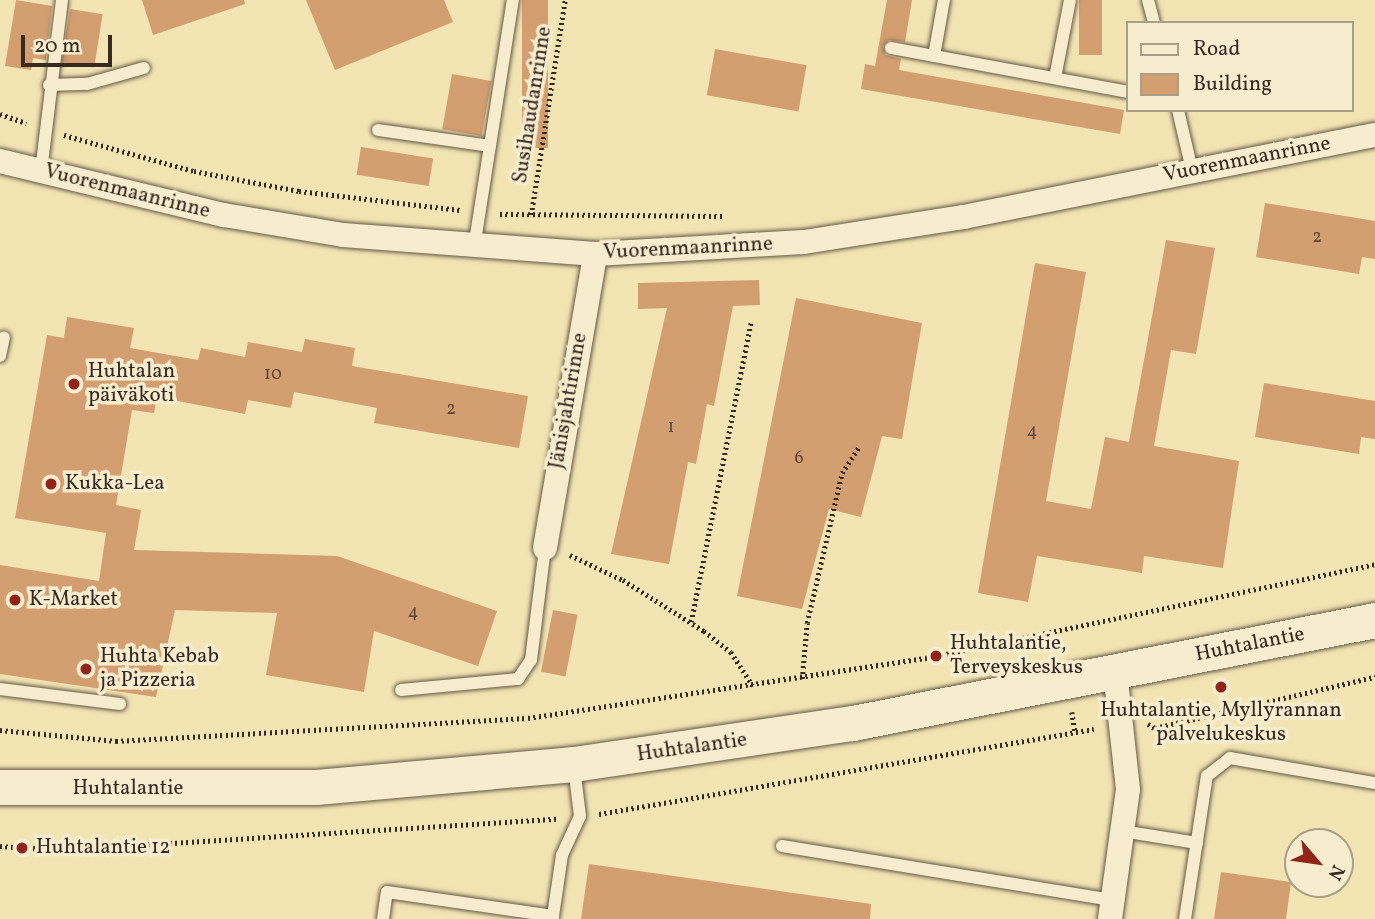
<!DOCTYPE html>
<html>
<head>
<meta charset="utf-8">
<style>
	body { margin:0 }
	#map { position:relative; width:1375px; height:919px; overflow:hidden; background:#f2e4b3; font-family:Vollkorn,serif }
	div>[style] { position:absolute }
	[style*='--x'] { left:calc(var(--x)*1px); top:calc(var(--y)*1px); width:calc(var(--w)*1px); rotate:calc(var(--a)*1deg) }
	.building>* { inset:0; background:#d39e70; transform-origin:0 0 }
	.path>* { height:4.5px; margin-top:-2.25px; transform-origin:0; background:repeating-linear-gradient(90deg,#382a23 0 2px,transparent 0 5.5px) }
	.roads { filter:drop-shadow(0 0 2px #665847) drop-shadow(0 0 2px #665847) }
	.lane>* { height:12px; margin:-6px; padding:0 6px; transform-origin:6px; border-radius:6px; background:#f7edce }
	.street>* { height:24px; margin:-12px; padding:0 12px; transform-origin:12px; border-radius:12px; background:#f7edce }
	.secondary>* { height:35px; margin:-17.5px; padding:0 17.5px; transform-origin:17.5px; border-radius:17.5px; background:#f7edce }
	.dots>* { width:19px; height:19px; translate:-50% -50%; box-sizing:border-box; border:4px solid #f7edce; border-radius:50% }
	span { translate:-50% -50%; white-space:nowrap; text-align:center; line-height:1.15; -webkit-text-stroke:7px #f7edce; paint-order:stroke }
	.number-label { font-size:18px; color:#5f4736 }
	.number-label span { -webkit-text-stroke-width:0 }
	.street-label { font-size:21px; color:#382a23 }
	.poi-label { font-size:21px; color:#382a23 }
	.left { translate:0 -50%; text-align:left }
	.legend { position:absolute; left:1126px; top:21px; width:228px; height:91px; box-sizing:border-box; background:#f7edce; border:2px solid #ab9f8a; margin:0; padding:9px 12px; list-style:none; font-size:21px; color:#382a23 }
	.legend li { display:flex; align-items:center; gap:14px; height:35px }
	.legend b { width:35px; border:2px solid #ab9f8a }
	.north { position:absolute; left:1284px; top:828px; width:70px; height:70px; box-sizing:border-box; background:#f7edce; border:2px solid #ab9f8a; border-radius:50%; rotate:119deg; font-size:19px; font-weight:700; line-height:28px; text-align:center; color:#382a23 }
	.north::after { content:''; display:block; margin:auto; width:24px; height:32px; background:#8f2418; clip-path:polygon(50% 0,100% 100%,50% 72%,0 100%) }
	.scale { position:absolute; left:21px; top:35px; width:91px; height:32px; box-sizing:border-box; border:4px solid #382a23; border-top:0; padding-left:9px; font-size:21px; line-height:24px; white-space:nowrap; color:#382a23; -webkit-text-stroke:5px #f7edce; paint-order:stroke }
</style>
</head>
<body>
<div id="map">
	<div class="building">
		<div style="clip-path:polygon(16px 0,52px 6px,46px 60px,33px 58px,31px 70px,5px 66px)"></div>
		<div style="clip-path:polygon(142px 0,244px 0,245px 4px,153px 35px)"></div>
		<div style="clip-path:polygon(306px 0,444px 0,453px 22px,335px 70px)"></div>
		<div style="left:522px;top:0;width:26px;height:148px"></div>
		<div style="clip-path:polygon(887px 0,912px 0,905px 42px,889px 40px,883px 46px,886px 55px,901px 59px,899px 70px,1124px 110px,1120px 134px,861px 89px,865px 64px,875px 66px)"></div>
		<div style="left:1079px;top:0;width:23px;height:55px"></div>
		<div style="left:70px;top:9px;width:33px;height:54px;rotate:9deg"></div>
		<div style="left:715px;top:49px;width:93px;height:47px;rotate:10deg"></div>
		<div style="left:452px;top:74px;width:40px;height:56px;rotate:10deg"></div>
		<div style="left:361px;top:147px;width:73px;height:28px;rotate:9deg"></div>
		<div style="clip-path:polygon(1265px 203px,1375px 221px,1375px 259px,1362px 257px,1359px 274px,1256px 257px)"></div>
		<div style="clip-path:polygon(1166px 240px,1215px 248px,1196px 354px,1171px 350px,1154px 446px,1239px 461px,1223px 568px,1144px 556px,1142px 573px,1037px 556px,1028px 602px,978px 593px,1035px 263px,1086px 272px,1046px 501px,1091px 509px,1105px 437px,1129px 442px)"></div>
		<div style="clip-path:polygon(759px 280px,760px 305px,733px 306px,714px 406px,707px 404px,696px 464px,688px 462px,669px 564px,611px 554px,667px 308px,638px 309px,638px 283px)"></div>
		<div style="clip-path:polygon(796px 298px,922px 323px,902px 439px,882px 436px,861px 517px,829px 509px,802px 609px,737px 596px)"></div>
		<div style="clip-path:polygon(67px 317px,134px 328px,130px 348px,198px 360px,201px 348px,245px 357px,248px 342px,302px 352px,305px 339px,355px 348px,352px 366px,528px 396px,519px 448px,374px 423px,377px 408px,294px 392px,291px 408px,248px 400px,245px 414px,157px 397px,154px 413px,132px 410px,116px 505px,141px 510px,134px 550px,337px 556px,497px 611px,478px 666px,374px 631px,364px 692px,266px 675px,277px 613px,175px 610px,156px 697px,0 674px,0 565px,99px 581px,106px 533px,15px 518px,47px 335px,64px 338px)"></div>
		<div style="clip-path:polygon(1264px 383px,1375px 401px,1375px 439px,1361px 437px,1359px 454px,1255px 437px)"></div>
		<div style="left:553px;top:610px;width:25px;height:63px;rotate:11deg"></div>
		<div style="clip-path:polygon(589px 864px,871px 904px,870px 919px,581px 919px)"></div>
		<div style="clip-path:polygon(1221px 872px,1291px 882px,1286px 919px,1214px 919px)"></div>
	</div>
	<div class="path">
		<div style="--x:0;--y:114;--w:28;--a:19"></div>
		<div style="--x:64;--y:135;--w:135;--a:15.5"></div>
		<div style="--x:194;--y:171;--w:107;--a:10.8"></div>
		<div style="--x:299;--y:191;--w:162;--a:6.7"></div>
		<div style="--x:500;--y:214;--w:223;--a:0.5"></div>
		<div style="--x:531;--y:215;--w:218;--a:-81"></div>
		<div style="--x:570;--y:555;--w:59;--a:25.3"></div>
		<div style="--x:623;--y:580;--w:96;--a:32.2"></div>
		<div style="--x:704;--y:631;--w:34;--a:38"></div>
		<div style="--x:731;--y:652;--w:40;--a:57.1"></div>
		<div style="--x:691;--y:622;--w:305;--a:-78.7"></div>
		<div style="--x:802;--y:679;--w:56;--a:-84.9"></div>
		<div style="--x:807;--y:623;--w:154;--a:-76.9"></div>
		<div style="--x:842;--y:473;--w:31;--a:-57"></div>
		<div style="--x:1072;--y:712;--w:20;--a:81"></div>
		<div style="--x:1148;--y:724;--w:8;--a:30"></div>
		<div style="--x:1155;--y:728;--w:226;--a:-13.1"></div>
		<div style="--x:0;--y:730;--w:117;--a:5.4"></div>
		<div style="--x:116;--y:741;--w:413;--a:-3.2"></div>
		<div style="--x:528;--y:718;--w:413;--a:-8.6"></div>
		<div style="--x:936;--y:656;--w:449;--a:-11.8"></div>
		<div style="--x:599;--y:814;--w:502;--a:-9.74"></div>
		<div style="--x:0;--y:846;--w:60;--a:3.8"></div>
		<div style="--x:60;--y:850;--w:497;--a:-3.6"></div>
	</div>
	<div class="roads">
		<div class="lane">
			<div style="--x:1148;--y:0;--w:24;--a:75"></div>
			<div style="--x:891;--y:48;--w:241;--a:10.5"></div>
			<div style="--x:934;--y:56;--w:57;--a:-79.9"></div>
			<div style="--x:1055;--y:78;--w:79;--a:-79.1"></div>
			<div style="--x:49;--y:85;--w:38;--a:-2"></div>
			<div style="--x:87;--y:84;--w:59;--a:-15.7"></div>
			<div style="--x:1178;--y:110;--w:62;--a:76.9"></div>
			<div style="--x:378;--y:130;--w:113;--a:8.1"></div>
			<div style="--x:41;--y:171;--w:172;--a:-83"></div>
			<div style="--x:474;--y:248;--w:251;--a:-81.1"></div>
			<div style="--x:0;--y:356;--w:19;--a:-78"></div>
			<div style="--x:0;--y:689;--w:121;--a:7.1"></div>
			<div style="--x:401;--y:690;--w:118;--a:-5.4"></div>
			<div style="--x:518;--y:679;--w:23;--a:-56"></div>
			<div style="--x:531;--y:660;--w:113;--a:-82.9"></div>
			<div style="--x:1122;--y:831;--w:76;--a:9.1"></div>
			<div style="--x:782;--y:846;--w:334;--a:9.3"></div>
			<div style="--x:383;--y:919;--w:27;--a:-82"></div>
			<div style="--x:387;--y:892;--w:168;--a:8.2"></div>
			<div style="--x:553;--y:916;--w:62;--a:-81.6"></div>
			<div style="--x:562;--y:855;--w:43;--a:-65.2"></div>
			<div style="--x:580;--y:816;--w:49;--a:-97"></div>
			<div style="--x:1185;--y:919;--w:145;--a:-81.3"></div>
			<div style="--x:1207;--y:776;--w:29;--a:-38"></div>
			<div style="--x:1230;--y:758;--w:147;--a:9.8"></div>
		</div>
		<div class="street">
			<div style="--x:0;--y:161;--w:230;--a:13.6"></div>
			<div style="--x:224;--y:215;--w:121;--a:9.5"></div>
			<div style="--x:343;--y:235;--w:253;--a:4.3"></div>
			<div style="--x:595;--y:254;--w:209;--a:-3.3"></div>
			<div style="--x:804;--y:242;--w:162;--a:-8.9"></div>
			<div style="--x:964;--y:217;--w:419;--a:-11.3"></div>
			<div style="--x:545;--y:548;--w:298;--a:-80.3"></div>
			<div style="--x:1110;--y:919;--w:131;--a:-82.1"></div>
			<div style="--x:1128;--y:789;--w:118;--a:-96.3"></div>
		</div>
		<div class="secondary">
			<div style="--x:0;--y:787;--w:316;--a:0"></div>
			<div style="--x:316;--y:787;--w:259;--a:-5.1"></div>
			<div style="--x:574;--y:764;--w:282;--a:-8.4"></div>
			<div style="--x:853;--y:723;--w:532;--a:-11.16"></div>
		</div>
	</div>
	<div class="dots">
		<div style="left:74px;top:384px;background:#8f2418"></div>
		<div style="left:51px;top:484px;background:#8f2418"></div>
		<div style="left:15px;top:600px;background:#8f2418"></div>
		<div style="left:936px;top:656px;background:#8f2418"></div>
		<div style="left:86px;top:669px;background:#8f2418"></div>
		<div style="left:1221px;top:687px;background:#8f2418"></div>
		<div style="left:22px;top:848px;background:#8f2418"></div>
	</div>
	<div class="number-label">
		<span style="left:1317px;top:238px">2</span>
		<span style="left:273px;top:375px">10</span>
		<span style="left:451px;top:410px">2</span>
		<span style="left:671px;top:428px">1</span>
		<span style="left:1032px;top:432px">4</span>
		<span style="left:799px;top:459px">6</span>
		<span style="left:413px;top:613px">4</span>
	</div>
	<div class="street-label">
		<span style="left:533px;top:105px;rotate:-81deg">Susihaudanrinne</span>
		<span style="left:1247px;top:160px;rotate:-11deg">Vuorenmaanrinne</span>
		<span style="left:127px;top:192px;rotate:14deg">Vuorenmaanrinne</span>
		<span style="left:688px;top:249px;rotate:-3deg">Vuorenmaanrinne</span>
		<span style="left:569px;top:401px;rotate:-80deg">Jänisjahtirinne</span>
		<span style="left:1250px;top:645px;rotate:-11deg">Huhtalantie</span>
		<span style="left:692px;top:748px;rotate:-8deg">Huhtalantie</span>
		<span style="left:128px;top:789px">Huhtalantie</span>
	</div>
	<div class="poi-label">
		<span class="left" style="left:88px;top:384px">Huhtalan<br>päiväkoti</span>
		<span class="left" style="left:65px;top:484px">Kukka-Lea</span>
		<span class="left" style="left:29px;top:600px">K-Market</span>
		<span class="left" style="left:950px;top:656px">Huhtalantie,<br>Terveyskeskus</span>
		<span class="left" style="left:100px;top:669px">Huhta Kebab<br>ja Pizzeria</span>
		<span style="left:1221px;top:723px">Huhtalantie, Myllyrannan<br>palvelukeskus</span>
		<span class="left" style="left:36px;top:848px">Huhtalantie 12</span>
	</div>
	<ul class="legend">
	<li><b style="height:9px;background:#f7edce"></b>Road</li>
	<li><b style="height:19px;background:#d39e70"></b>Building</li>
	</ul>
	<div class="north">N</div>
	<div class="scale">20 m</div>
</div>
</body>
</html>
